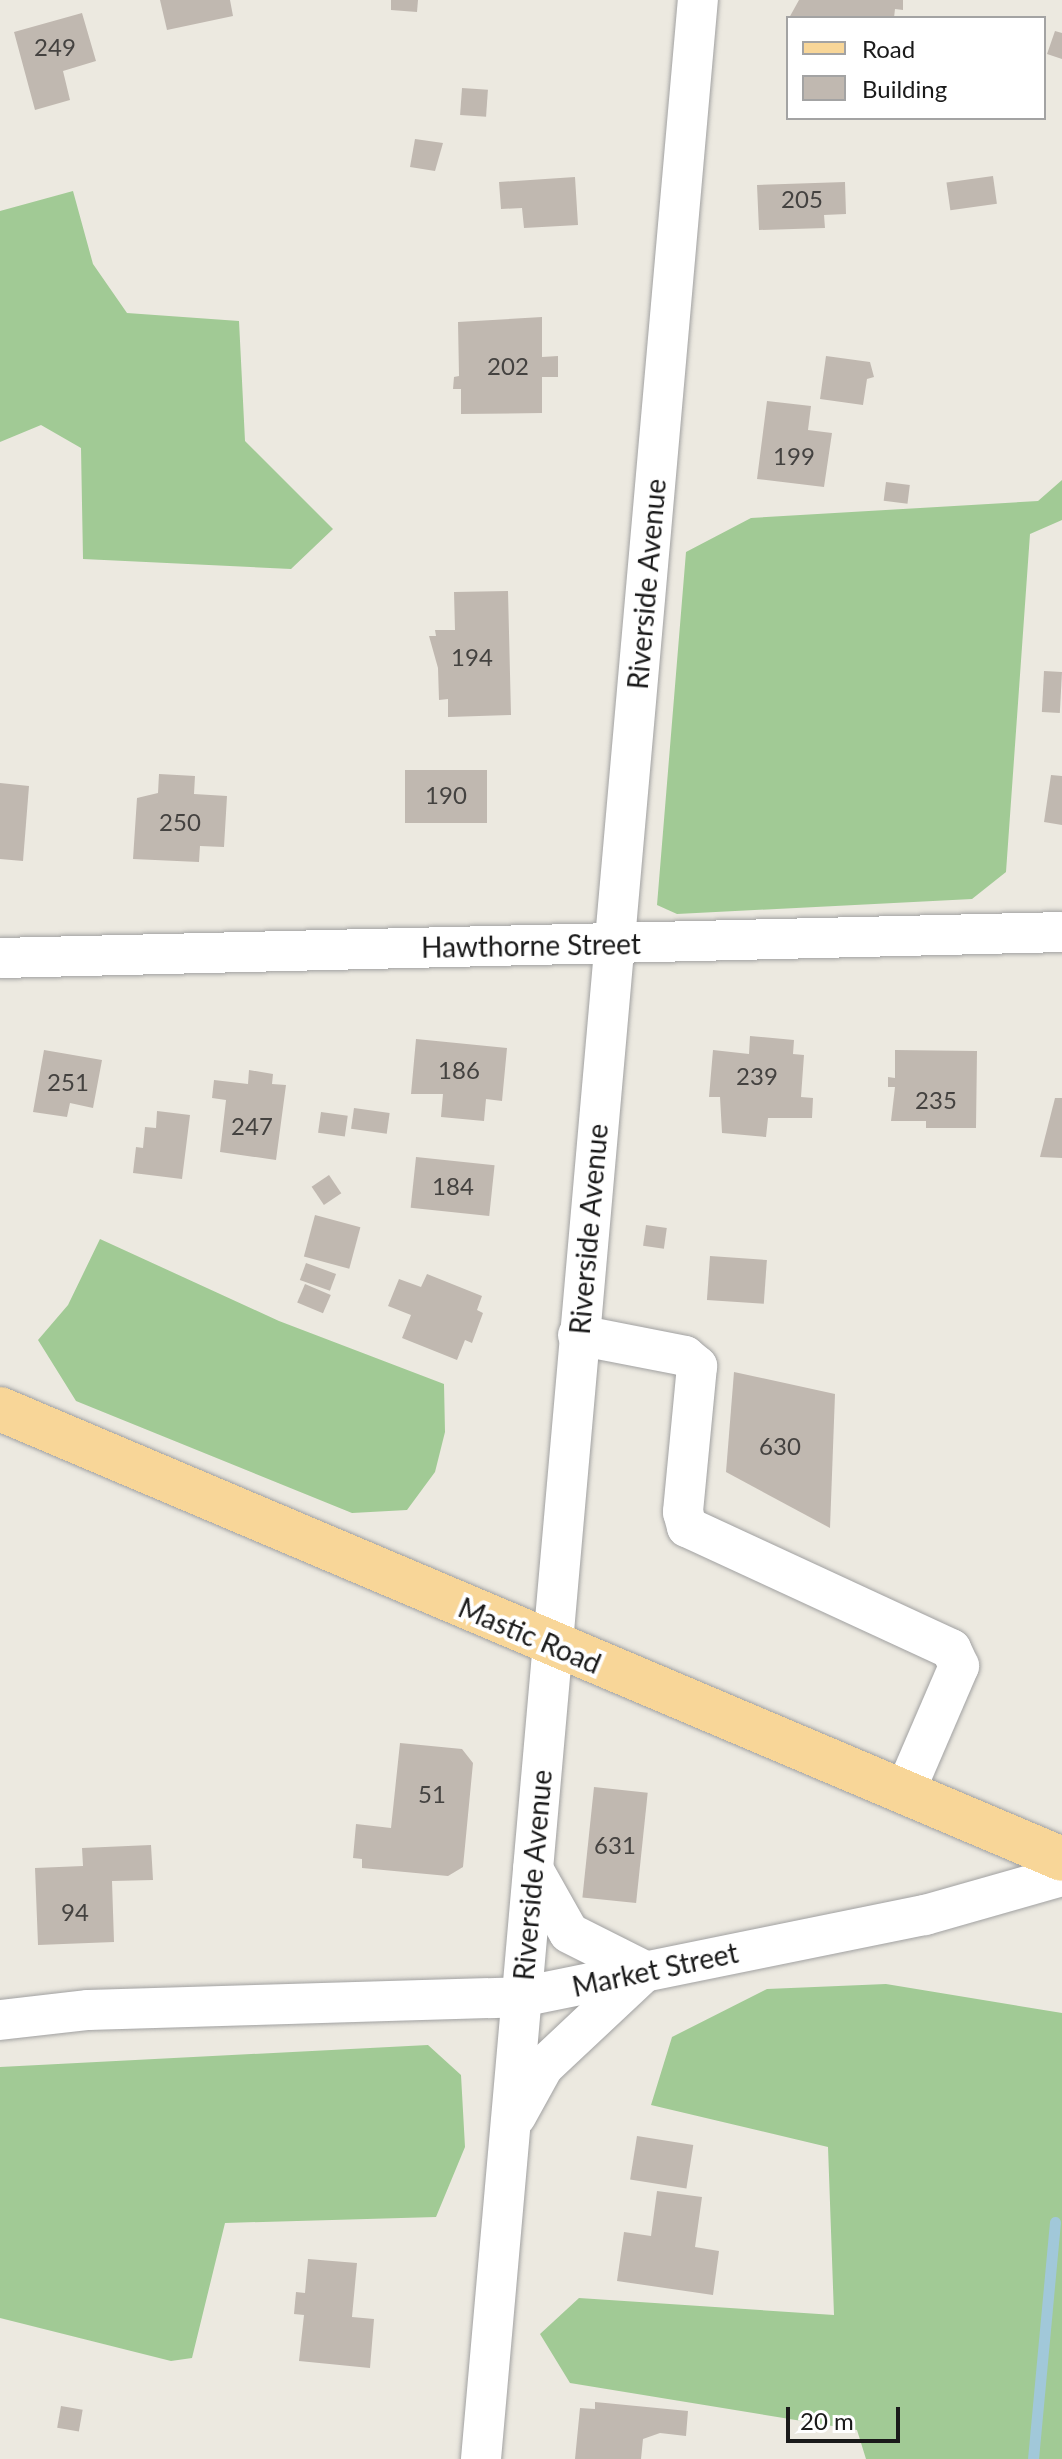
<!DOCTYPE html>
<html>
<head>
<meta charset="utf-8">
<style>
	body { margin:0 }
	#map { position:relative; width:1062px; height:2459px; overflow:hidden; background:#ece9e0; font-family:Lato,sans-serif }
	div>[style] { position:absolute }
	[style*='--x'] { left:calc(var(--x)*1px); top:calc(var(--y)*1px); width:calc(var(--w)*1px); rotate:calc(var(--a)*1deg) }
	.forest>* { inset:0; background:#a1ca95 }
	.stream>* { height:11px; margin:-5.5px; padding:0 5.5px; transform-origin:5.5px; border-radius:5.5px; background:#a1c8d9 }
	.building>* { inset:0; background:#c0b8b0; transform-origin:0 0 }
	.roads { filter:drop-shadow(0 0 2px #a1a1a1) drop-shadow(0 0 2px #a1a1a1) }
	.minor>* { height:40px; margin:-20px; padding:0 20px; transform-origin:20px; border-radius:20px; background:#fff }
	.major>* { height:44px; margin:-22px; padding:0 22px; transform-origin:22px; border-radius:22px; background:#f8d698 }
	span { translate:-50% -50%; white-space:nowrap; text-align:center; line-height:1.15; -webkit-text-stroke:8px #fff; paint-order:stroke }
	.number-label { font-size:24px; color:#444240 }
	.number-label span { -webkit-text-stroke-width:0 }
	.street-label { font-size:28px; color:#1a1a1a }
	.legend { position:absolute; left:786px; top:16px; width:260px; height:104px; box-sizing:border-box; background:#fff; border:2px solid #a3a3a3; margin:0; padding:10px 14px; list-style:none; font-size:24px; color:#1a1a1a }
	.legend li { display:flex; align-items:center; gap:16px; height:40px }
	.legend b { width:40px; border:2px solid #a3a3a3 }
	.scale { position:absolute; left:786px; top:2407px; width:114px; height:36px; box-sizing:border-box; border:4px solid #1a1a1a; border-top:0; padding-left:10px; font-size:24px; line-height:28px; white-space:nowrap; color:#1a1a1a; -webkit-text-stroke:6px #fff; paint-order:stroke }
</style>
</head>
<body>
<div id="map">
	<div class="forest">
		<div style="clip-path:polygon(73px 191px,93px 264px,127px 313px,239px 321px,245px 441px,333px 529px,291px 569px,83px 559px,81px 448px,41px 425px,0 442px,0 211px)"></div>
		<div style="clip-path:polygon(1062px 480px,1062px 520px,1030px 534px,1006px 872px,972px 899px,677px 914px,657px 905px,686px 552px,751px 518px,1038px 501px)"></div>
		<div style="clip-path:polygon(100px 1239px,279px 1321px,444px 1384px,445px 1432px,435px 1472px,407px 1510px,352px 1513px,76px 1401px,38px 1340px,68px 1305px)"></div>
		<div style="clip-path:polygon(886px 1984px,1062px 2013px,1062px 2459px,866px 2459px,857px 2430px,570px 2383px,540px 2334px,579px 2298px,834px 2315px,828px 2147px,651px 2105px,672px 2037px,767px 1989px)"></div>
		<div style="clip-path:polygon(428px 2045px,461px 2075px,465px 2147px,436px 2217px,225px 2223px,192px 2358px,171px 2361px,0 2318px,0 2067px)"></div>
	</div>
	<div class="stream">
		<div style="--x:1033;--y:2459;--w:238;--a:-84.7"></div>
	</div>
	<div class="building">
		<div style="clip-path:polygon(160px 0,230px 0,233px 16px,167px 30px)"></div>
		<div style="clip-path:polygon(391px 0,418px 0,417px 12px,391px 10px)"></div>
		<div style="clip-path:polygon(799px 0,903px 0,903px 10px,895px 9px,894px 18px,789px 18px)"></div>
		<div style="clip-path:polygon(82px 13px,96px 61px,63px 71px,70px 100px,35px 110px,14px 32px)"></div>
		<div style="clip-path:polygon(1055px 31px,1062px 33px,1062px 59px,1047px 54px)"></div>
		<div style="left:462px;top:88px;width:26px;height:27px;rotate:4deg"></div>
		<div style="clip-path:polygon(415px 139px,443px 143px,435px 171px,410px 167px)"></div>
		<div style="left:993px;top:176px;width:28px;height:47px;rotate:82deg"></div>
		<div style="clip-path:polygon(575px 177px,578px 225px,524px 228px,522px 208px,501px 209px,499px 182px)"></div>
		<div style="clip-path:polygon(845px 182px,846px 214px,824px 215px,825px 228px,759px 230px,757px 185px)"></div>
		<div style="clip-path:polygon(542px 317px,542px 357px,558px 356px,558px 377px,542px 377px,542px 413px,461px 414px,461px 389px,453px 389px,454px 377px,459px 376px,458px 322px)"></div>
		<div style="clip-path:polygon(826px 356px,870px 362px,874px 377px,867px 379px,863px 405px,820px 399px)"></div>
		<div style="clip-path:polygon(767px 401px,811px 406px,808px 430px,832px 433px,824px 487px,757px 479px)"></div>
		<div style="left:886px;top:482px;width:24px;height:19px;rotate:7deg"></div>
		<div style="clip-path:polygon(508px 591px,511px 715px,448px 717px,448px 699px,439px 700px,438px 668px,429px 636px,436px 636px,435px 630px,455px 630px,454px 592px)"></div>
		<div style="left:1044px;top:671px;width:18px;height:41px;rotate:3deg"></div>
		<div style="left:405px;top:770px;width:82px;height:53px"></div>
		<div style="clip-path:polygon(159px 774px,195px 776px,194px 794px,227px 796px,224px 847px,200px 846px,199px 862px,133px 859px,137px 798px,158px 793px)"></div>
		<div style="clip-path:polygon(1051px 775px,1062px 776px,1062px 825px,1044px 822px)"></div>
		<div style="clip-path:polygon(0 783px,29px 786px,23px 861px,0 859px)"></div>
		<div style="clip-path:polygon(750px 1036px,794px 1040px,793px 1054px,804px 1055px,801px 1097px,813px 1098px,812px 1118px,768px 1118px,766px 1137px,722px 1133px,720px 1097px,709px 1097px,713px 1050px,749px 1054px)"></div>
		<div style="clip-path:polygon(416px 1039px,507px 1048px,502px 1101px,486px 1099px,484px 1121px,441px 1117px,443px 1094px,411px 1094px)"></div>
		<div style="clip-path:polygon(44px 1050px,102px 1060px,93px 1108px,70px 1103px,67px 1117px,33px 1112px)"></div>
		<div style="clip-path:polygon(895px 1050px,977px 1051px,976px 1128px,926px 1128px,926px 1121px,891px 1121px,895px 1087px,888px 1087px,888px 1077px,895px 1078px)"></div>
		<div style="clip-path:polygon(249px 1070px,273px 1074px,272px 1084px,286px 1085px,276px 1160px,220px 1152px,226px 1100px,212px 1098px,214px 1080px,248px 1084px)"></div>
		<div style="clip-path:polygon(1055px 1098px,1062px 1098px,1062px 1158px,1040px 1157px)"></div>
		<div style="left:354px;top:1108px;width:36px;height:21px;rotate:8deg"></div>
		<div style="clip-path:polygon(157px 1111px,190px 1115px,182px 1179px,133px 1173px,136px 1147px,143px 1148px,145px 1127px,156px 1128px)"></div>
		<div style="left:321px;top:1112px;width:27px;height:21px;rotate:8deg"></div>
		<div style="left:416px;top:1157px;width:79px;height:51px;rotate:6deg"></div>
		<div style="left:329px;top:1175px;width:22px;height:21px;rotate:56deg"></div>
		<div style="left:315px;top:1215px;width:47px;height:43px;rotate:15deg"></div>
		<div style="left:646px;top:1225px;width:21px;height:21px;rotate:8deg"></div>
		<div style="left:710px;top:1256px;width:57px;height:44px;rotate:4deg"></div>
		<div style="left:306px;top:1263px;width:32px;height:18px;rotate:20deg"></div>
		<div style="clip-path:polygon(427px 1274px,482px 1296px,477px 1310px,483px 1313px,472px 1343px,465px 1340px,457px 1360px,402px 1338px,411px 1315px,388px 1306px,399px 1279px,421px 1287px)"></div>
		<div style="left:305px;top:1284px;width:28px;height:20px;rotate:23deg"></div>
		<div style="clip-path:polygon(734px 1372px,835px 1394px,830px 1528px,726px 1472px)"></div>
		<div style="clip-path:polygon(400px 1743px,462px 1749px,473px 1763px,463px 1867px,448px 1876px,362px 1868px,362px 1859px,353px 1858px,356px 1824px,391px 1828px)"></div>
		<div style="left:594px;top:1787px;width:54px;height:111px;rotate:6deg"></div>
		<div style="clip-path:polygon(151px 1845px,153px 1880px,112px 1881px,114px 1942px,38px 1945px,35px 1868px,83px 1866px,82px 1848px)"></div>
		<div style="left:637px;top:2136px;width:57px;height:44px;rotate:9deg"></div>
		<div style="clip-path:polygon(657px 2191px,702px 2197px,695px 2247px,719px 2251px,713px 2295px,617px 2281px,624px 2232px,651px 2236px)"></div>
		<div style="clip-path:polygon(308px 2259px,357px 2263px,352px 2317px,374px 2319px,370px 2368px,299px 2361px,304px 2315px,294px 2314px,296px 2292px,305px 2293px)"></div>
		<div style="clip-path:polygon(595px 2402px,688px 2411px,686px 2436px,660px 2433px,643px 2439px,641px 2459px,575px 2459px,580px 2408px,595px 2409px)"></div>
		<div style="left:61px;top:2406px;width:22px;height:22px;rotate:10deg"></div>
	</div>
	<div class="roads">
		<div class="minor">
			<div style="--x:0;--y:958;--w:1062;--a:-1.4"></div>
			<div style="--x:578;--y:1335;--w:109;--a:11.1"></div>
			<div style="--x:685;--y:1356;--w:16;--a:40"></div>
			<div style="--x:697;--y:1366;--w:147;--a:95.5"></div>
			<div style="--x:683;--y:1512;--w:16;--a:75"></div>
			<div style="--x:687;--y:1527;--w:291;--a:24.8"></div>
			<div style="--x:951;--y:1649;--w:19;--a:65"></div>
			<div style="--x:959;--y:1666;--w:134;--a:113.3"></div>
			<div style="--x:533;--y:1869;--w:73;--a:60.6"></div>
			<div style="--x:569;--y:1933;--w:85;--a:26.6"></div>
			<div style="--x:0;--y:2020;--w:89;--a:-6.5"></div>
			<div style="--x:88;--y:2010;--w:433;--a:-1.7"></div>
			<div style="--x:521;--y:1997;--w:412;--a:-11.5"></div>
			<div style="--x:925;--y:1915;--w:142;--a:-15.9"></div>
			<div style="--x:516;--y:2116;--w:56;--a:-61.1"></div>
			<div style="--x:543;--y:2067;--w:136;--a:-43.2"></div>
			<div style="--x:481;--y:2459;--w:2469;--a:-84.96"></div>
		</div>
		<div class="major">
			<div style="--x:0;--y:1409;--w:1153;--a:22.96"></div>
		</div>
	</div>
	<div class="number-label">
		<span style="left:55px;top:47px">249</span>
		<span style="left:802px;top:199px">205</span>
		<span style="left:508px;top:366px">202</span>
		<span style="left:794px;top:456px">199</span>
		<span style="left:472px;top:657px">194</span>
		<span style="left:446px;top:795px">190</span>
		<span style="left:180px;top:822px">250</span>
		<span style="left:459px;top:1070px">186</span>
		<span style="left:757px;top:1076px">239</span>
		<span style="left:68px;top:1082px">251</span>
		<span style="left:936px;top:1100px">235</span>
		<span style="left:252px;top:1126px">247</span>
		<span style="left:453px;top:1186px">184</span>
		<span style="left:780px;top:1446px">630</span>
		<span style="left:432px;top:1794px">51</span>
		<span style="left:615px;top:1845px">631</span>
		<span style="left:75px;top:1912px">94</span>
	</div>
	<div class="street-label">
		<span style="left:646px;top:584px;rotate:-85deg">Riverside Avenue</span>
		<span style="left:531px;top:945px;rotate:-1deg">Hawthorne Street</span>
		<span style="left:588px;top:1229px;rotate:-85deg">Riverside Avenue</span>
		<span style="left:530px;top:1635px;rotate:23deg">Mastic Road</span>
		<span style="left:532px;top:1875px;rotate:-85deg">Riverside Avenue</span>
		<span style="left:655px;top:1969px;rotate:-12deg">Market Street</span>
	</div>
	<ul class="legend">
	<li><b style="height:10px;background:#f8d698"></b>Road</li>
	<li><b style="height:22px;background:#c0b8b0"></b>Building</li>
	</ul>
	<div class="scale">20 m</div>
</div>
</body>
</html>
